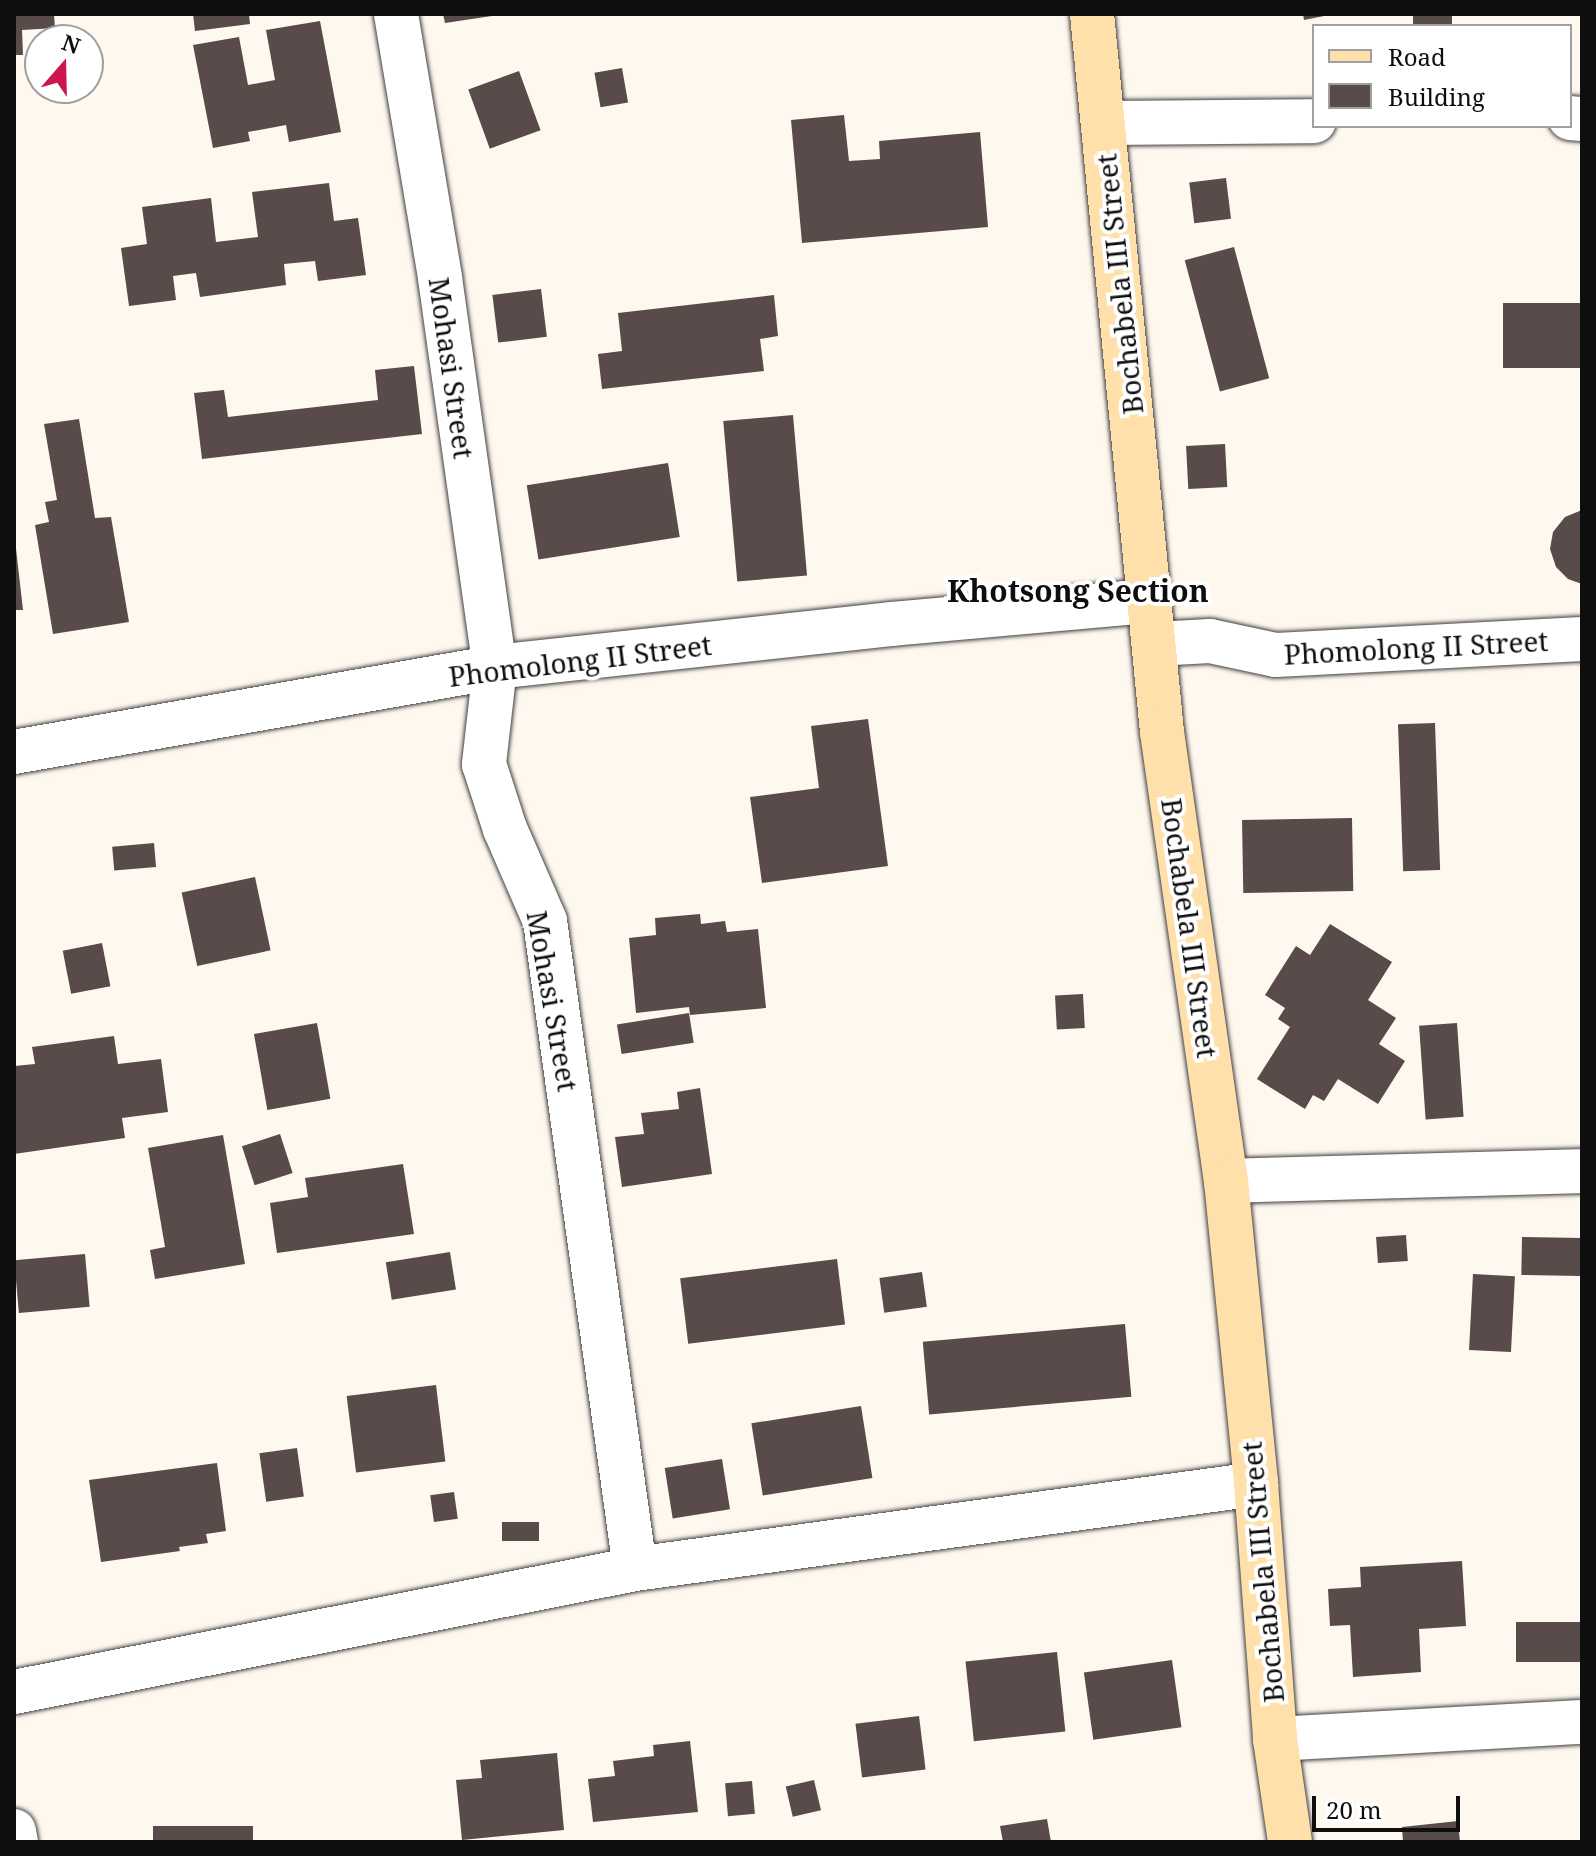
<!DOCTYPE html>
<html>
<head>
<meta charset="utf-8">
<style>
	body { margin:0 }
	#map { position:relative; width:1596px; height:1856px; overflow:hidden; background:#fff8ef; font-family:"Noto Serif",serif }
	div>[style] { position:absolute }
	[style*='--x'] { left:calc(var(--x)*1px); top:calc(var(--y)*1px); width:calc(var(--w)*1px); rotate:calc(var(--a)*1deg) }
	.building>* { inset:0; background:#584b49; transform-origin:0 0 }
	.roads { filter:drop-shadow(0 0 2px #414141) drop-shadow(0 0 2px #414141) }
	.street>* { height:44px; margin:-22px; padding:0 22px; transform-origin:22px; border-radius:22px; background:#fff }
	.secondary>* { height:44px; margin:-22px; padding:0 22px; transform-origin:22px; border-radius:22px; background:#ffe0aa }
	span { translate:-50% -50%; white-space:nowrap; text-align:center; line-height:1.15; -webkit-text-stroke:8px #fff; paint-order:stroke }
	.street-label { font-size:28px; color:#0e0e0e }
	.neighbourhood-label { font-size:30px; color:#0e0e0e; font-weight:700 }
	.frame { position:absolute; inset:0; border:16px solid #0e0e0e; pointer-events:none }
	.legend { position:absolute; left:1312px; top:24px; width:260px; height:104px; box-sizing:border-box; background:#fff; border:2px solid #9f9f9f; margin:0; padding:10px 14px; list-style:none; font-size:24px; color:#0e0e0e }
	.legend li { display:flex; align-items:center; gap:16px; height:40px }
	.legend b { width:40px; border:2px solid #9f9f9f }
	.north { position:absolute; left:24px; top:24px; width:80px; height:80px; box-sizing:border-box; background:#fff; border:2px solid #9f9f9f; border-radius:50%; rotate:20deg; font-size:22px; font-weight:700; line-height:32px; text-align:center; color:#0e0e0e }
	.north::after { content:''; display:block; margin:auto; width:28px; height:36px; background:#ce164e; clip-path:polygon(50% 0,100% 100%,50% 72%,0 100%) }
	.scale { position:absolute; left:1312px; top:1796px; width:148px; height:36px; box-sizing:border-box; border:4px solid #0e0e0e; border-top:0; padding-left:10px; font-size:24px; line-height:28px; white-space:nowrap; color:#0e0e0e; -webkit-text-stroke:6px #fff; paint-order:stroke }
</style>
</head>
<body>
<div id="map">
	<div class="building">
		<div style="clip-path:polygon(14px 14px,54px 14px,55px 28px,22px 30px,23px 55px,14px 55px)"></div>
		<div style="clip-path:polygon(193px 14px,249px 14px,250px 24px,195px 31px)"></div>
		<div style="clip-path:polygon(443px 14px,492px 14px,492px 16px,445px 23px)"></div>
		<div style="clip-path:polygon(1303px 14px,1328px 14px,1329px 15px,1304px 20px)"></div>
		<div style="left:1413px;top:14px;width:39px;height:12px"></div>
		<div style="clip-path:polygon(320px 21px,341px 132px,289px 142px,286px 125px,248px 132px,250px 141px,213px 148px,193px 45px,239px 37px,248px 85px,275px 80px,266px 30px)"></div>
		<div style="left:622px;top:68px;width:35px;height:28px;rotate:80deg"></div>
		<div style="left:519px;top:71px;width:63px;height:54px;rotate:70deg"></div>
		<div style="clip-path:polygon(844px 115px,849px 161px,880px 159px,879px 141px,980px 132px,988px 227px,802px 243px,791px 120px)"></div>
		<div style="left:1226px;top:178px;width:41px;height:37px;rotate:83deg"></div>
		<div style="clip-path:polygon(329px 183px,334px 221px,358px 218px,366px 275px,318px 281px,315px 261px,284px 264px,286px 285px,200px 297px,196px 273px,173px 276px,176px 300px,129px 306px,121px 248px,147px 244px,142px 207px,211px 198px,216px 242px,258px 237px,252px 192px)"></div>
		<div style="left:1234px;top:247px;width:136px;height:51px;rotate:75deg"></div>
		<div style="left:541px;top:289px;width:48px;height:49px;rotate:83deg"></div>
		<div style="clip-path:polygon(774px 295px,778px 336px,760px 339px,764px 371px,602px 389px,598px 354px,622px 351px,618px 313px)"></div>
		<div style="left:1582px;top:303px;width:65px;height:79px;rotate:90deg"></div>
		<div style="clip-path:polygon(414px 366px,422px 434px,202px 459px,194px 393px,224px 390px,228px 417px,378px 400px,375px 370px)"></div>
		<div style="left:793px;top:415px;width:161px;height:70px;rotate:85deg"></div>
		<div style="clip-path:polygon(79px 419px,95px 518px,111px 517px,129px 622px,53px 634px,35px 525px,49px 522px,45px 502px,57px 500px,44px 424px)"></div>
		<div style="left:1225px;top:444px;width:43px;height:39px;rotate:87deg"></div>
		<div style="left:668px;top:463px;width:75px;height:143px;rotate:81deg"></div>
		<div style="clip-path:polygon(1582px 510px,1582px 584px,1568px 579px,1556px 567px,1550px 549px,1553px 532px,1565px 517px)"></div>
		<div style="clip-path:polygon(14px 531px,23px 610px,14px 610px)"></div>
		<div style="clip-path:polygon(868px 719px,888px 866px,762px 883px,750px 797px,819px 788px,811px 726px)"></div>
		<div style="left:1435px;top:723px;width:147px;height:37px;rotate:88deg"></div>
		<div style="left:1352px;top:818px;width:73px;height:110px;rotate:89deg"></div>
		<div style="left:154px;top:843px;width:24px;height:42px;rotate:85deg"></div>
		<div style="left:255px;top:877px;width:75px;height:75px;rotate:78deg"></div>
		<div style="clip-path:polygon(700px 914px,701px 924px,725px 921px,727px 932px,758px 929px,766px 1008px,690px 1015px,689px 1007px,636px 1013px,629px 938px,656px 935px,655px 918px)"></div>
		<div style="clip-path:polygon(1330px 924px,1392px 962px,1368px 1000px,1396px 1018px,1379px 1044px,1405px 1061px,1378px 1104px,1338px 1079px,1324px 1101px,1313px 1095px,1305px 1109px,1257px 1079px,1290px 1027px,1278px 1019px,1285px 1008px,1265px 995px,1296px 946px,1310px 955px)"></div>
		<div style="left:102px;top:943px;width:44px;height:40px;rotate:79deg"></div>
		<div style="left:1083px;top:994px;width:34px;height:28px;rotate:87deg"></div>
		<div style="left:689px;top:1013px;width:30px;height:73px;rotate:81deg"></div>
		<div style="left:317px;top:1023px;width:77px;height:64px;rotate:80deg"></div>
		<div style="left:1457px;top:1023px;width:94px;height:38px;rotate:86deg"></div>
		<div style="clip-path:polygon(114px 1036px,118px 1064px,161px 1059px,168px 1112px,122px 1118px,125px 1138px,14px 1154px,14px 1066px,35px 1064px,32px 1047px)"></div>
		<div style="clip-path:polygon(700px 1088px,712px 1174px,622px 1187px,615px 1137px,644px 1134px,641px 1113px,679px 1109px,677px 1092px)"></div>
		<div style="left:280px;top:1134px;width:41px;height:40px;rotate:72deg"></div>
		<div style="clip-path:polygon(223px 1135px,245px 1264px,155px 1279px,150px 1250px,165px 1247px,148px 1148px)"></div>
		<div style="clip-path:polygon(403px 1164px,414px 1234px,277px 1253px,270px 1203px,308px 1197px,305px 1178px)"></div>
		<div style="left:1406px;top:1235px;width:26px;height:30px;rotate:86deg"></div>
		<div style="left:1522px;top:1237px;width:60px;height:38px;rotate:1deg"></div>
		<div style="left:450px;top:1252px;width:38px;height:65px;rotate:81deg"></div>
		<div style="left:85px;top:1254px;width:53px;height:71px;rotate:85deg"></div>
		<div style="left:837px;top:1259px;width:66px;height:158px;rotate:83deg"></div>
		<div style="left:922px;top:1272px;width:35px;height:43px;rotate:82deg"></div>
		<div style="left:1473px;top:1274px;width:42px;height:76px;rotate:3deg"></div>
		<div style="left:1125px;top:1324px;width:73px;height:203px;rotate:85deg"></div>
		<div style="left:436px;top:1385px;width:77px;height:90px;rotate:83deg"></div>
		<div style="left:861px;top:1406px;width:73px;height:111px;rotate:81deg"></div>
		<div style="left:297px;top:1448px;width:49px;height:38px;rotate:82deg"></div>
		<div style="left:722px;top:1459px;width:51px;height:58px;rotate:81deg"></div>
		<div style="clip-path:polygon(217px 1463px,226px 1531px,206px 1534px,208px 1543px,179px 1547px,180px 1551px,101px 1562px,89px 1480px)"></div>
		<div style="left:454px;top:1492px;width:27px;height:24px;rotate:82deg"></div>
		<div style="left:539px;top:1522px;width:19px;height:37px;rotate:90deg"></div>
		<div style="clip-path:polygon(1462px 1561px,1466px 1626px,1419px 1629px,1421px 1672px,1353px 1677px,1350px 1625px,1330px 1626px,1328px 1589px,1361px 1587px,1360px 1567px)"></div>
		<div style="left:1582px;top:1622px;width:40px;height:66px;rotate:90deg"></div>
		<div style="left:1057px;top:1652px;width:80px;height:92px;rotate:84deg"></div>
		<div style="left:1172px;top:1660px;width:68px;height:89px;rotate:82deg"></div>
		<div style="left:919px;top:1716px;width:54px;height:64px;rotate:83deg"></div>
		<div style="clip-path:polygon(690px 1741px,698px 1812px,593px 1822px,588px 1779px,615px 1776px,613px 1761px,654px 1756px,653px 1745px)"></div>
		<div style="clip-path:polygon(557px 1753px,564px 1830px,462px 1840px,456px 1780px,482px 1778px,480px 1760px)"></div>
		<div style="left:814px;top:1780px;width:31px;height:29px;rotate:77deg"></div>
		<div style="left:752px;top:1781px;width:33px;height:27px;rotate:85deg"></div>
		<div style="clip-path:polygon(1047px 1819px,1051px 1842px,1003px 1842px,1000px 1826px)"></div>
		<div style="clip-path:polygon(1458px 1821px,1460px 1842px,1403px 1842px,1402px 1827px)"></div>
		<div style="left:153px;top:1826px;width:100px;height:16px"></div>
	</div>
	<div class="roads">
		<div class="street">
			<div style="--x:396;--y:14;--w:268;--a:80.5"></div>
			<div style="--x:440;--y:278;--w:393;--a:82"></div>
			<div style="--x:495;--y:667;--w:98;--a:96.5"></div>
			<div style="--x:484;--y:764;--w:68;--a:72.1"></div>
			<div style="--x:505;--y:829;--w:100;--a:66.5"></div>
			<div style="--x:545;--y:921;--w:654;--a:82.09"></div>
			<div style="--x:1570;--y:118;--w:12;--a:5"></div>
			<div style="--x:1103;--y:123;--w:211;--a:-0.5"></div>
			<div style="--x:1155;--y:644;--w:55;--a:-3.1"></div>
			<div style="--x:1210;--y:641;--w:67;--a:12"></div>
			<div style="--x:1276;--y:655;--w:306;--a:-3"></div>
			<div style="--x:14;--y:752;--w:488;--a:-10"></div>
			<div style="--x:495;--y:667;--w:399;--a:-6.2"></div>
			<div style="--x:892;--y:624;--w:260;--a:-5.1"></div>
			<div style="--x:1226;--y:1181;--w:356;--a:-1.6"></div>
			<div style="--x:14;--y:1692;--w:633;--a:-11.2"></div>
			<div style="--x:635;--y:1569;--w:627;--a:-7.79"></div>
			<div style="--x:1275;--y:1739;--w:307;--a:-3.2"></div>
			<div style="--x:14;--y:1831;--w:11;--a:80"></div>
		</div>
		<div class="secondary">
			<div style="--x:1092;--y:14;--w:721;--a:84.43"></div>
			<div style="--x:1162;--y:732;--w:454;--a:81.9"></div>
			<div style="--x:1226;--y:1181;--w:304;--a:84.3"></div>
			<div style="--x:1256;--y:1484;--w:256;--a:85.7"></div>
			<div style="--x:1275;--y:1739;--w:104;--a:81.7"></div>
		</div>
	</div>
	<div class="street-label">
		<span style="left:1119px;top:284px;rotate:-96deg">Bochabela III Street</span>
		<span style="left:452px;top:368px;rotate:82deg">Mohasi Street</span>
		<span style="left:1416px;top:647px;rotate:-3deg">Phomolong II Street</span>
		<span style="left:580px;top:660px;rotate:-7deg">Phomolong II Street</span>
		<span style="left:1190px;top:928px;rotate:82deg">Bochabela III Street</span>
		<span style="left:553px;top:1001px;rotate:80deg">Mohasi Street</span>
		<span style="left:1262px;top:1572px;rotate:-95deg">Bochabela III Street</span>
	</div>
	<div class="neighbourhood-label">
		<span style="left:1078px;top:591px">Khotsong Section</span>
	</div>
	<div class="frame"></div>
	<ul class="legend">
	<li><b style="height:10px;background:#ffe0aa"></b>Road</li>
	<li><b style="height:22px;background:#584b49"></b>Building</li>
	</ul>
	<div class="north">N</div>
	<div class="scale">20 m</div>
</div>
</body>
</html>
